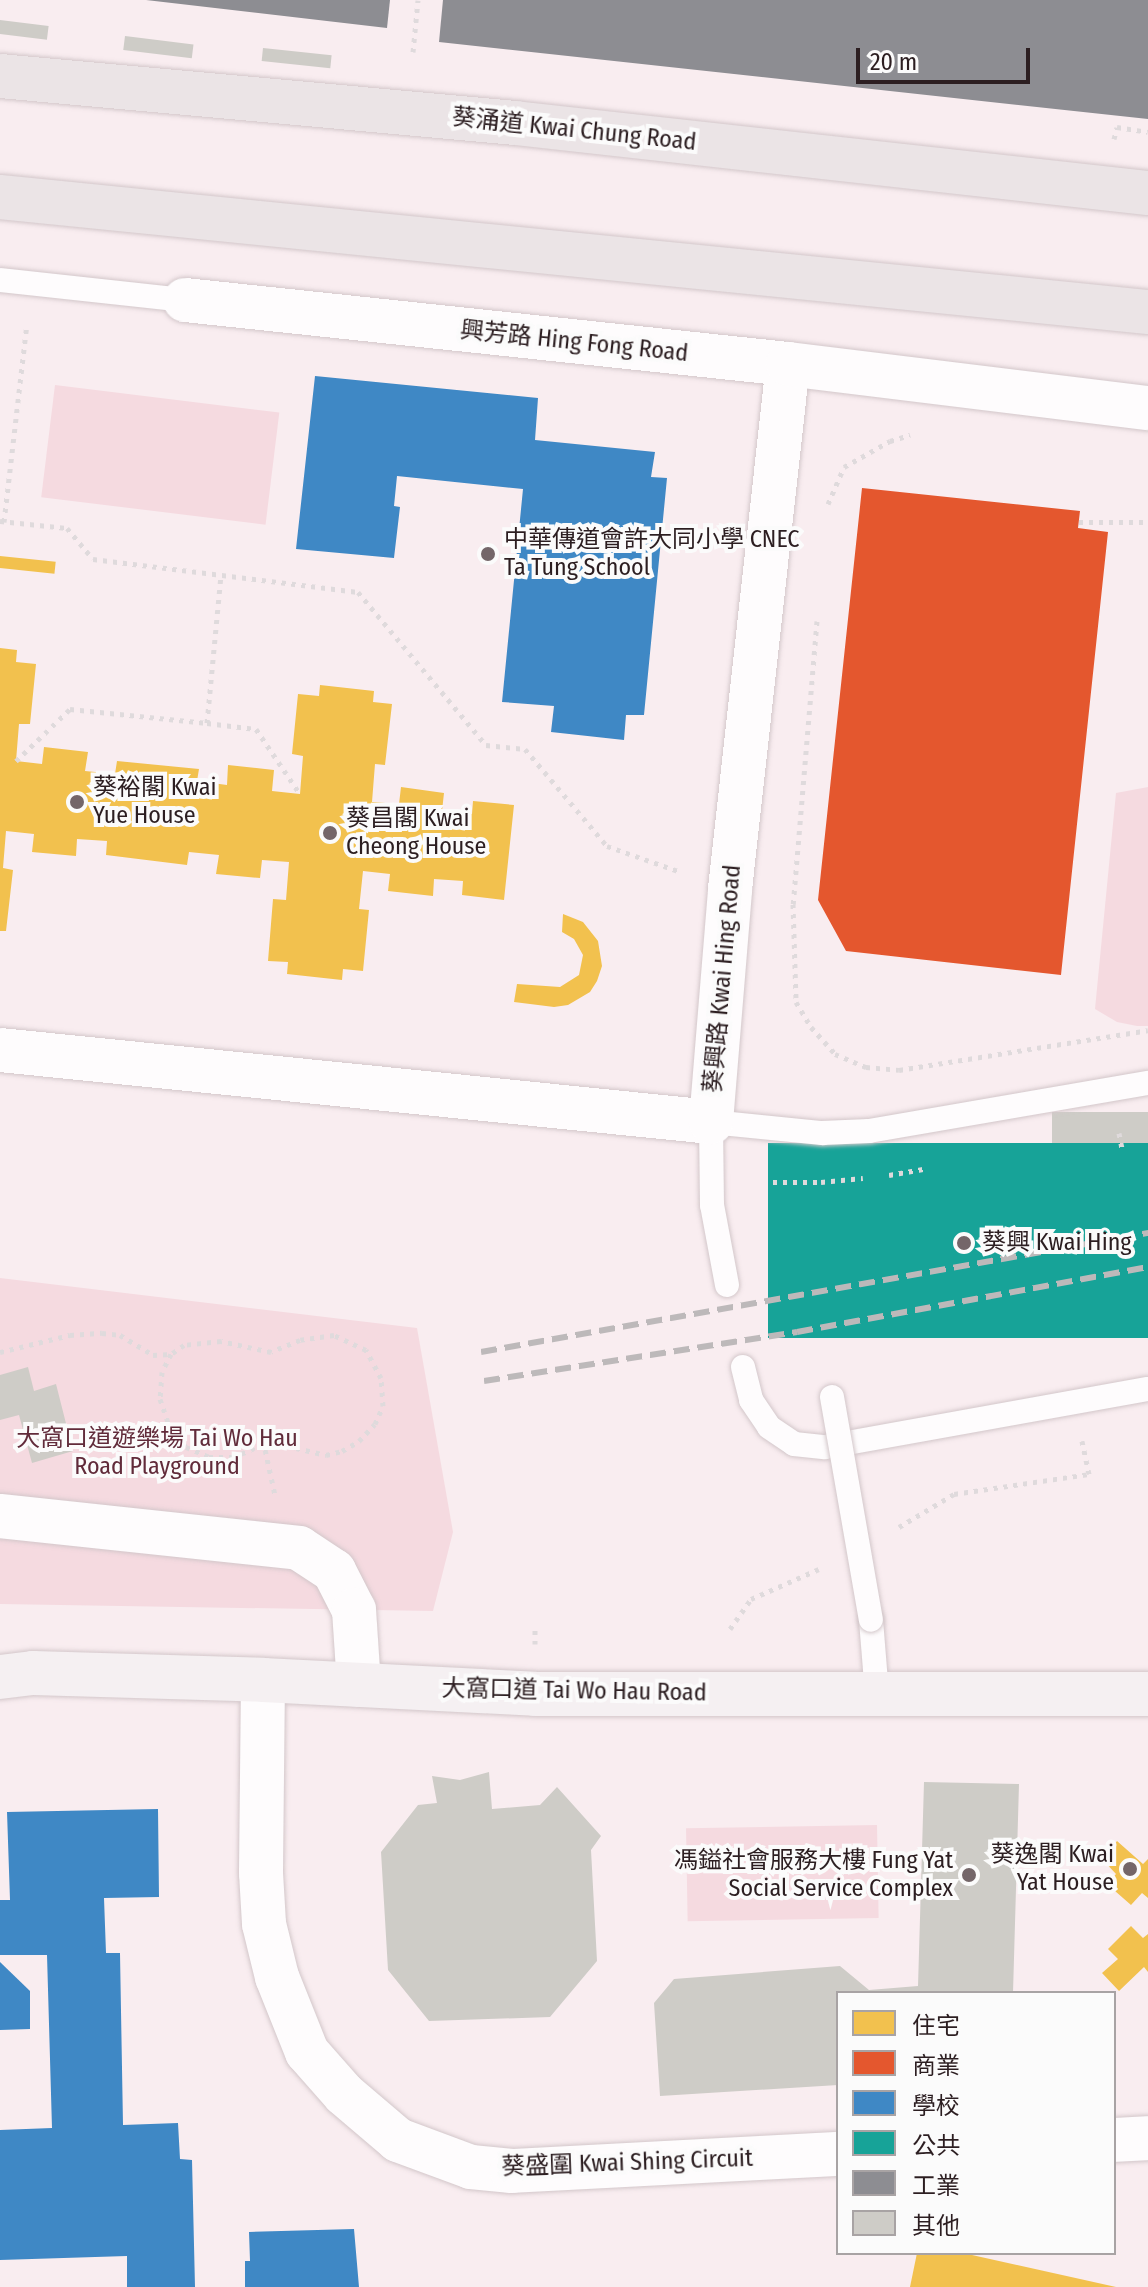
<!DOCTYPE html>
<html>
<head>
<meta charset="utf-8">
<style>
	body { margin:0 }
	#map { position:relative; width:1148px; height:2287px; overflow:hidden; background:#f9edf0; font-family:"Fira Sans Condensed","Noto Sans TC",sans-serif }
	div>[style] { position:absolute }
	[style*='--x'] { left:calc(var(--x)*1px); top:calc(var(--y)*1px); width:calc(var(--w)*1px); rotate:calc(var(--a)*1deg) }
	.green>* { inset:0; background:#f5dae0; transform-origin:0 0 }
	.homes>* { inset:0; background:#f2c14e; transform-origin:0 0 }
	.shops>* { inset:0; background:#e4572e }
	.schools>* { inset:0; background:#3f88c5 }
	.public>* { inset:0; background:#17a398; transform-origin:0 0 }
	.industry>* { inset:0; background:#8d8d92 }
	.building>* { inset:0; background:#ceccc7; transform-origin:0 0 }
	.path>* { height:5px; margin-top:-2.5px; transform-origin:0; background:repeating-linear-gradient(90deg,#dfdadc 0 4px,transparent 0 10px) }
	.roads { filter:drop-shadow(0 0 2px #d3c7ca) drop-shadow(0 0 2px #d3c7ca) }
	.service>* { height:24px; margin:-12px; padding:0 12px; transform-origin:12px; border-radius:12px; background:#fefcfd }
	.minor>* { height:44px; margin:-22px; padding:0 22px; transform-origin:22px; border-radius:22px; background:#fefcfd }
	.tertiary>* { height:44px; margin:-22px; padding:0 22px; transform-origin:22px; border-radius:22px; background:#fefcfd }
	.secondary>* { height:44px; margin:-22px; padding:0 22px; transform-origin:22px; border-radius:22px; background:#f5f0f2 }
	.primary>* { height:44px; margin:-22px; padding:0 22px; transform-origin:22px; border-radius:22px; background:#ebe4e6 }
	.rail>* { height:6px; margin-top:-3px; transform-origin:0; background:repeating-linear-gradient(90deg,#bdb9ba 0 16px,transparent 0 24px) }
	.bridges { filter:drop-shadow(0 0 2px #d3c7ca) drop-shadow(0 0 2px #d3c7ca) }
	.service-bridge>* { height:24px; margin:-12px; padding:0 12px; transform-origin:12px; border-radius:12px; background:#fefcfd }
	.dots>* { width:22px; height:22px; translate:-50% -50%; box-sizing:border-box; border:4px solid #fbfbfb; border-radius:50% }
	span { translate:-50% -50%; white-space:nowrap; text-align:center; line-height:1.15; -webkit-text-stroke:8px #fbfbfb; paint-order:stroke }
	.street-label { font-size:24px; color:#2c1e21 }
	.poi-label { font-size:24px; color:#2c1e21 }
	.left { translate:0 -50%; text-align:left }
	.right { translate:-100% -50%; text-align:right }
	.park-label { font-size:24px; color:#612b3a }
	.legend { position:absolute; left:836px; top:1991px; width:280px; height:264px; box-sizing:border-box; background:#fbfbfb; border:2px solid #a8a3a4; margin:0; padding:10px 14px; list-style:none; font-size:24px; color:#2c1e21 }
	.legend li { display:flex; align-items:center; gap:16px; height:40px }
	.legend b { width:40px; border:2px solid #a8a3a4 }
	.scale { position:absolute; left:856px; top:48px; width:174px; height:36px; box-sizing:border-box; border:4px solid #2c1e21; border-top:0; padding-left:10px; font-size:24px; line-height:28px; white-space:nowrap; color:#2c1e21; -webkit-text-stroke:6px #fbfbfb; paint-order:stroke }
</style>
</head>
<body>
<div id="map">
	<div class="green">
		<div style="left:55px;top:385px;width:226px;height:113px;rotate:7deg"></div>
		<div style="clip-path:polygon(1148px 787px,1148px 1026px,1137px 1026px,1117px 1022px,1095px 1009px,1116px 793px)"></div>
		<div style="clip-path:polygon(0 1278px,417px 1328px,453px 1532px,433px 1611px,0 1604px)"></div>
		<div style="left:877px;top:1825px;width:93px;height:191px;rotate:89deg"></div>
	</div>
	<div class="homes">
		<div style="left:0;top:556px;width:56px;height:12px;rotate:6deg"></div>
		<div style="clip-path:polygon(0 648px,17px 650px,16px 662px,36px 664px,30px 724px,19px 724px,16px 761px,42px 764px,44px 747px,88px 752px,85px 771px,115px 774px,117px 761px,199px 769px,197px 781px,227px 785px,228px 765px,274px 770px,272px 791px,300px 794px,303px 756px,292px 754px,298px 694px,319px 696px,320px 685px,374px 691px,373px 702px,392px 704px,385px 765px,375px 764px,372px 802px,399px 804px,401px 787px,444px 793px,442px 811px,472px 814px,473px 801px,514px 805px,504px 900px,462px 895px,463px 881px,434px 879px,433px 896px,388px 891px,390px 874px,363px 871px,359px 909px,369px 910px,363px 971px,343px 969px,342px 980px,287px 974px,288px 962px,268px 961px,273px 899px,286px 900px,289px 862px,262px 860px,260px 878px,216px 874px,219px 855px,189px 852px,187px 865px,106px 855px,107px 841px,77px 839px,76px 856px,32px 852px,34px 834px,6px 831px,3px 868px,13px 870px,6px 931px,0 931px)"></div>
		<div style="clip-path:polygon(898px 687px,941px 693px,934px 741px,951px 743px,957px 695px,1000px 702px,993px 749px,1031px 754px,1024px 801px,986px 795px,985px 811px,1022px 817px,1016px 863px,978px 858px,971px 907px,928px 902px,936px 852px,919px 850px,912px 899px,869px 892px,876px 843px,839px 838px,846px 791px,883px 797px,885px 781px,848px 776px,854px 729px,891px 734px)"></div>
		<div style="clip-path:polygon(563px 914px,583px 922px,598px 941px,602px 966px,597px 981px,590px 992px,568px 1005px,554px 1007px,514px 1002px,517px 984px,560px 987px,579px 975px,583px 955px,574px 939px,562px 932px)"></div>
		<div style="clip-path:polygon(1117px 1841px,1143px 1864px,1148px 1859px,1148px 1898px,1142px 1893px,1131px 1905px,1107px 1884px,1116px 1874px,1102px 1859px)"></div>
		<div style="clip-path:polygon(1131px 1926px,1143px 1938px,1148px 1934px,1148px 1972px,1144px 1967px,1119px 1991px,1102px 1973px,1118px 1959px,1108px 1949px)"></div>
		<div style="clip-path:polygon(917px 2253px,963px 2253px,1116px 2287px,910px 2287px)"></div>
	</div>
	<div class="shops">
		<div style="clip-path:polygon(862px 488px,1080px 511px,1078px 528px,1108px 532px,1061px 975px,846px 951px,818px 900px)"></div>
	</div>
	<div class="schools">
		<div style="clip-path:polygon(315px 376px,538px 398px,535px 440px,655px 452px,651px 477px,667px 478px,644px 715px,626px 715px,624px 740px,551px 732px,554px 706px,502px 702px,523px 489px,397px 476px,394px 506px,400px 507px,394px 558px,296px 549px)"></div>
		<div style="clip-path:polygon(158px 1809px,159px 1897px,104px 1898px,106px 1953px,120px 1953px,123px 2125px,178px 2123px,180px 2159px,192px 2160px,195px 2287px,127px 2287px,127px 2256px,0 2260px,0 2130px,52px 2128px,47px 1955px,0 1955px,0 1900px,10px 1900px,7px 1812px)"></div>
		<div style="clip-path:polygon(0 1962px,30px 1991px,30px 2029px,0 2030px)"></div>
		<div style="clip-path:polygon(354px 2229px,359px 2287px,245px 2287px,245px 2261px,250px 2261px,249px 2232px)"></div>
	</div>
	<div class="public">
		<div style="left:1148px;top:1143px;width:195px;height:380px;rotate:90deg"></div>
	</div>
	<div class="industry">
		<div style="clip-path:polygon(146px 0,390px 0,387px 28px)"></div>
		<div style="clip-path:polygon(443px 0,1148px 0,1148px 119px,439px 42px)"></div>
	</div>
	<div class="building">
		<div style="left:0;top:20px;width:49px;height:14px;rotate:7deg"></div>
		<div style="left:125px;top:36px;width:69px;height:14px;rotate:7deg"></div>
		<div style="left:263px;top:48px;width:69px;height:13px;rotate:6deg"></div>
		<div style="left:1148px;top:1112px;width:31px;height:96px;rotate:90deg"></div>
		<div style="clip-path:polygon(28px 1367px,34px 1391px,56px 1384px,73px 1451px,32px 1463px,19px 1415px,0 1420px,0 1375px)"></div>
		<div style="clip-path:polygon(489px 1772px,492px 1809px,540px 1805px,557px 1787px,601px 1836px,591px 1850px,597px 1961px,550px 2017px,429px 2021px,388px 1970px,381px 1852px,418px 1805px,437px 1803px,432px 1776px,460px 1780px)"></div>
		<div style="clip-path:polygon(924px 1782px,1019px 1784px,1013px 1993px,838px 1993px,838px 2085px,660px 2096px,654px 2003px,674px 1979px,840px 1966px,869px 1990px,918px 1986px)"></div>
	</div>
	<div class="path">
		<div style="--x:413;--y:52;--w:52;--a:-84.5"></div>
		<div style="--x:1114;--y:139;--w:12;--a:-76"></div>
		<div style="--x:1117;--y:127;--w:31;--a:9"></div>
		<div style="--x:828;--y:504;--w:40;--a:-66.6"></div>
		<div style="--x:844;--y:467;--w:53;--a:-29.5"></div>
		<div style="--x:890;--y:441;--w:21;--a:-17"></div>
		<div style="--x:0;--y:521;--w:67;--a:6"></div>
		<div style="--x:67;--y:528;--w:40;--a:50"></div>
		<div style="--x:93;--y:559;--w:267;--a:7.1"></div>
		<div style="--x:358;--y:592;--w:199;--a:50.1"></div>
		<div style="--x:486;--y:745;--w:39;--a:6"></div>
		<div style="--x:525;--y:749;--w:127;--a:49.8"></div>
		<div style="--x:607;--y:846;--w:78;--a:19.4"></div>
		<div style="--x:4;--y:522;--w:199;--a:-83.4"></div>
		<div style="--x:1079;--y:522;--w:69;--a:0"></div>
		<div style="--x:817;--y:621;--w:284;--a:94.8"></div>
		<div style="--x:793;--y:904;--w:98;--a:88.2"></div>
		<div style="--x:796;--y:1002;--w:29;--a:59"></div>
		<div style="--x:811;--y:1027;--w:36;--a:48"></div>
		<div style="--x:835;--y:1054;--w:34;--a:23"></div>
		<div style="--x:866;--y:1067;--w:33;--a:5"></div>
		<div style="--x:899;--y:1070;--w:252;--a:-9.1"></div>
		<div style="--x:207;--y:723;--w:149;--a:-84.6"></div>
		<div style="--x:16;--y:761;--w:75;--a:-43.9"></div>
		<div style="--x:70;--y:709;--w:138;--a:5.8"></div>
		<div style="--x:207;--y:723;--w:49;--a:7"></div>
		<div style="--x:256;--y:729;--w:78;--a:55.9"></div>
		<div style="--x:1119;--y:1133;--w:15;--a:79"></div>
		<div style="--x:889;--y:1175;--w:39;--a:-10"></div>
		<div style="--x:773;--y:1182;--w:48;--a:0"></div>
		<div style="--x:821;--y:1182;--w:42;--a:-5.4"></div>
		<div style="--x:0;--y:1352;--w:72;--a:-13.7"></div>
		<div style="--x:70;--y:1335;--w:32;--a:-4"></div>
		<div style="--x:102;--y:1333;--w:18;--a:6"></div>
		<div style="--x:120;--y:1335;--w:39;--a:31"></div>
		<div style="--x:153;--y:1355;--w:18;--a:-3"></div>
		<div style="--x:263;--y:1440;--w:14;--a:-17"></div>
		<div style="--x:276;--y:1436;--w:23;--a:31"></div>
		<div style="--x:296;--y:1448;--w:31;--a:13"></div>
		<div style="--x:326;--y:1455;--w:16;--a:-14"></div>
		<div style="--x:342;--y:1451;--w:20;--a:-30"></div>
		<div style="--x:359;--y:1441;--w:23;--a:-47"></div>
		<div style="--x:375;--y:1424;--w:20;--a:-66"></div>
		<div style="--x:383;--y:1406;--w:28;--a:-94"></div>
		<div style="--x:381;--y:1378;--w:32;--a:-118"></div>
		<div style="--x:366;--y:1350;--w:35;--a:-155"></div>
		<div style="--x:334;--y:1335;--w:34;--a:172"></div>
		<div style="--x:300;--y:1340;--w:31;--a:158"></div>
		<div style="--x:271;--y:1352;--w:51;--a:-167.6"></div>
		<div style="--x:221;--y:1341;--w:37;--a:174"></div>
		<div style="--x:184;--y:1345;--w:16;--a:145"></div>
		<div style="--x:171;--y:1354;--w:20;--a:117"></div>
		<div style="--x:162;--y:1372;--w:27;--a:94"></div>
		<div style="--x:160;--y:1399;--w:31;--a:71"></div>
		<div style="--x:170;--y:1428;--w:25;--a:50"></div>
		<div style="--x:186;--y:1447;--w:25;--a:23"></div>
		<div style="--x:209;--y:1457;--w:23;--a:0"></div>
		<div style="--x:232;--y:1457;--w:20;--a:-20"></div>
		<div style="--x:251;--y:1450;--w:16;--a:-40"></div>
		<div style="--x:263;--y:1440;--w:56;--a:77.7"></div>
		<div style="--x:899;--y:1527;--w:64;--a:-31"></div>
		<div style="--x:954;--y:1494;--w:136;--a:-8.4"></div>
		<div style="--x:1089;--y:1474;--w:34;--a:-102"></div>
		<div style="--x:730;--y:1629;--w:37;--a:-55"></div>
		<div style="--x:751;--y:1599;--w:74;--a:-23.8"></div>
		<div style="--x:535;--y:1644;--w:19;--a:-90"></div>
	</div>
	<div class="roads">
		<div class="service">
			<div style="--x:0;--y:280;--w:186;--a:6.2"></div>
			<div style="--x:727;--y:1285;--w:81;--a:-100.6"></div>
			<div style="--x:712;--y:1205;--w:83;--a:-90.7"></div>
			<div style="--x:711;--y:1122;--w:112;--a:5.7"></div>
			<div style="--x:822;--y:1133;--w:47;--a:-2.4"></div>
			<div style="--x:869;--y:1131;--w:283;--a:-9.8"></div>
			<div style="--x:743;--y:1367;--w:34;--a:76"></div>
			<div style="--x:751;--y:1400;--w:32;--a:56"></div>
			<div style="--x:769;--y:1427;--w:30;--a:34"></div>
			<div style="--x:794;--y:1444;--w:31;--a:6"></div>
			<div style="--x:825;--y:1447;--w:328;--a:-10.2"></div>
			<div style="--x:871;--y:1620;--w:74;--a:85.4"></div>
		</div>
		<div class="minor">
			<div style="--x:185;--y:300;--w:606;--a:6.06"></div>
			<div style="--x:0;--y:1516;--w:301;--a:6.1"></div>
			<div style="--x:299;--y:1548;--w:42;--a:33.3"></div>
			<div style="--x:334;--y:1571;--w:44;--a:62.9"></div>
			<div style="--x:354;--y:1610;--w:75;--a:86.2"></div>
		</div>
		<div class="tertiary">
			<div style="--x:0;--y:1050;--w:715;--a:5.78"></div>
			<div style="--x:711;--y:1122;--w:234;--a:-85.3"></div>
			<div style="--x:730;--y:889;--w:528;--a:-83.7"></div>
			<div style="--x:788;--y:364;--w:363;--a:7"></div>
			<div style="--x:263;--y:1680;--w:193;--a:90.6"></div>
			<div style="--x:261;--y:1873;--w:51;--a:86.6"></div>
			<div style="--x:264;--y:1924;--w:55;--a:76.2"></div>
			<div style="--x:277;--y:1977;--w:81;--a:68.2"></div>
			<div style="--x:307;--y:2052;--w:56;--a:48.6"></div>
			<div style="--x:344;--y:2094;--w:71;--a:40.4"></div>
			<div style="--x:398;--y:2140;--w:78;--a:20.3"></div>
			<div style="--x:471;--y:2167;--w:41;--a:5.6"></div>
			<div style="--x:512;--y:2171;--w:326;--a:-3"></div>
			<div style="--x:1114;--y:2140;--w:34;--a:-3"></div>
		</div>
		<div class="secondary">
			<div style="--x:0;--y:1677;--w:33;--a:-7"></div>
			<div style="--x:33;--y:1673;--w:230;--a:1.7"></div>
			<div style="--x:263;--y:1680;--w:272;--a:2.9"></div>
			<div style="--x:535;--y:1694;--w:613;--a:0"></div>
		</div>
		<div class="primary">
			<div style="--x:0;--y:76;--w:517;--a:5.21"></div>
			<div style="--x:515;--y:123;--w:637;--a:6.31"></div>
			<div style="--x:0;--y:197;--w:1154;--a:5.72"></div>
		</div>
	</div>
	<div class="rail">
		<div style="--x:481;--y:1352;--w:678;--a:-10.12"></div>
		<div style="--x:484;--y:1381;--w:317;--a:-8.9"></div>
		<div style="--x:797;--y:1332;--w:357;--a:-10.5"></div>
	</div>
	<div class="bridges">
		<div class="service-bridge">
			<div style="--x:832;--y:1397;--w:226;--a:80.1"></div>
		</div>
	</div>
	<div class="dots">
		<div style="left:488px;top:554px;background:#746669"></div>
		<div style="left:77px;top:802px;background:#746669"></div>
		<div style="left:330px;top:833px;background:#746669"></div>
		<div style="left:964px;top:1243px;background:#746669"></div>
		<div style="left:1130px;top:1869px;background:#746669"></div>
		<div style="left:969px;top:1875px;background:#746669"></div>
	</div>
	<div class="street-label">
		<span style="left:574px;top:130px;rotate:6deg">葵涌道 Kwai Chung Road</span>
		<span style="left:574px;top:342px;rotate:6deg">興芳路 Hing Fong Road</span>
		<span style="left:723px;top:979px;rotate:-85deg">葵興路 Kwai Hing Road</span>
		<span style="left:574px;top:1691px;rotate:1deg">大窩口道 Tai Wo Hau Road</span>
		<span style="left:627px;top:2163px;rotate:-2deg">葵盛圍 Kwai Shing Circuit</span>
	</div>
	<div class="poi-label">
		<span class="left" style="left:504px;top:554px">中華傳道會許大同小學 CNEC<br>Ta Tung School</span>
		<span class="left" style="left:93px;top:802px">葵裕閣 Kwai<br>Yue House</span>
		<span class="left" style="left:346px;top:833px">葵昌閣 Kwai<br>Cheong House</span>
		<span class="left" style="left:982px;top:1243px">葵興 Kwai Hing</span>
		<span class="right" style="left:1114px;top:1869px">葵逸閣 Kwai<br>Yat House</span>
		<span class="right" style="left:953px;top:1875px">馮鎰社會服務大樓 Fung Yat<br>Social Service Complex</span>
	</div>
	<div class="park-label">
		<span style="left:157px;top:1453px">大窩口道遊樂場 Tai Wo Hau<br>Road Playground</span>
	</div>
	<ul class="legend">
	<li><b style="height:22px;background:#f2c14e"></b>住宅</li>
	<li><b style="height:22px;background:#e4572e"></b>商業</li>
	<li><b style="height:22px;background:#3f88c5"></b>學校</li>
	<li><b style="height:22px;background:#17a398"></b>公共</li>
	<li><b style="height:22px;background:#8d8d92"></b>工業</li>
	<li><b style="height:22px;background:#ceccc7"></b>其他</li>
	</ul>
	<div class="scale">20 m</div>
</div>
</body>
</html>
